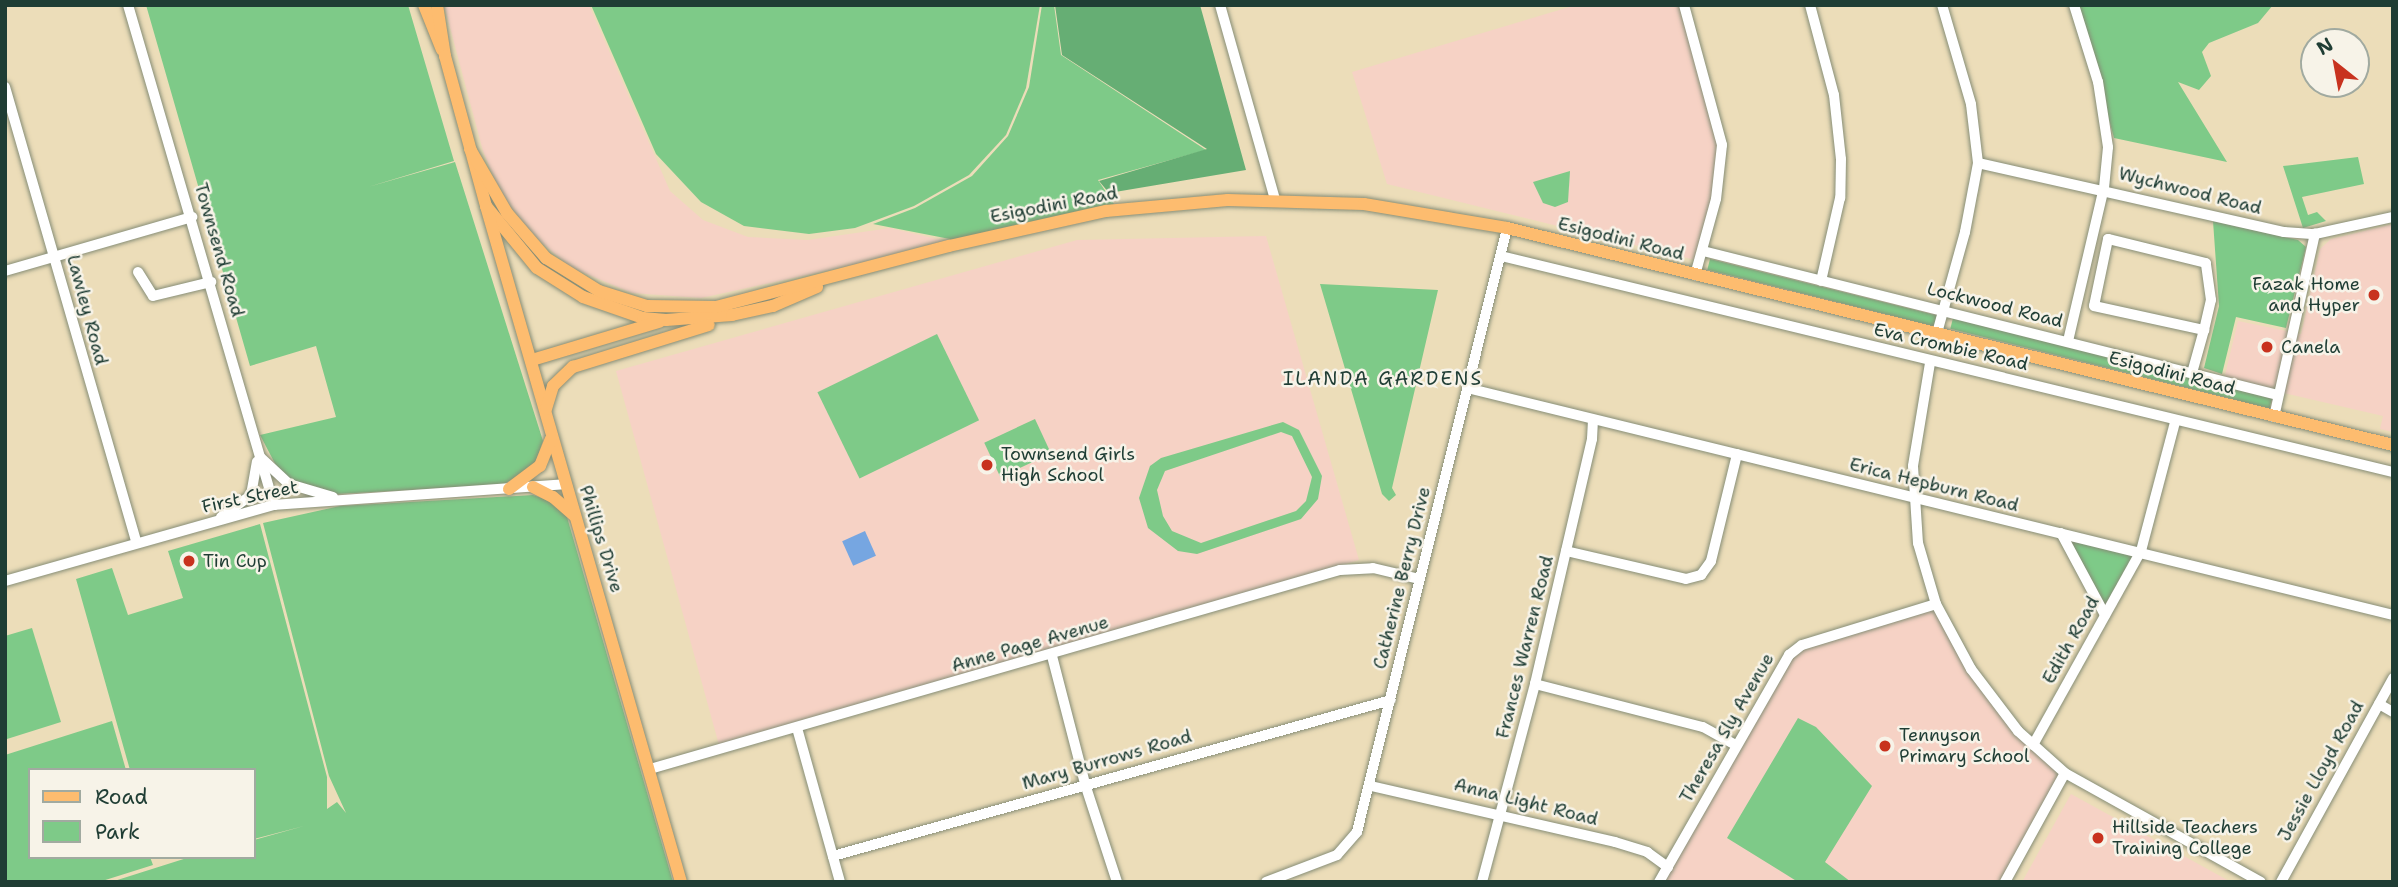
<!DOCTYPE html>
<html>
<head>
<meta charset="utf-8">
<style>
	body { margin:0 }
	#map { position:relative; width:2398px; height:887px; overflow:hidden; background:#ecddb9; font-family:"Shantell Sans",sans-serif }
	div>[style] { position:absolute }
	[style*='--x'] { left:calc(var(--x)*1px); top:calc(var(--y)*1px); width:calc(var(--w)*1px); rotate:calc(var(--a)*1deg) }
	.built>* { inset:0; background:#f6d2c5 }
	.green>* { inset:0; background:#7eca88; transform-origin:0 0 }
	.forest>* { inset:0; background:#66ae74 }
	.water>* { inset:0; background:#76a6e1; transform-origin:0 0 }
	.roads { filter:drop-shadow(0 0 2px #868d76) drop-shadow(0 0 2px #868d76) }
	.minor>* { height:10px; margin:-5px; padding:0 5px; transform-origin:5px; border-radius:5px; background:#fff }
	.major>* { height:12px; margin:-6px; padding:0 6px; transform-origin:6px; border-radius:6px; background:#fdbc6f }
	.dots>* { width:19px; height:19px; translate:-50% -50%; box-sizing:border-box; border:4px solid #f7f3e8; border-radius:50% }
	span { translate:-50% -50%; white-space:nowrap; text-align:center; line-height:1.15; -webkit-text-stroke:5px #f7f3e8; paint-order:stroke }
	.street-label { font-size:18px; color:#1f3d34 }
	.poi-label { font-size:18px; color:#1f3d34 }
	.right { translate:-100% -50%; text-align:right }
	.left { translate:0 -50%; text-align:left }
	.neighbourhood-label { font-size:19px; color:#1f3d34; letter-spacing:2px }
	.frame { position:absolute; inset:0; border:7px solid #1f3d34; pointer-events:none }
	.legend { position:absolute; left:28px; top:768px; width:228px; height:91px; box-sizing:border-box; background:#f7f3e8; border:2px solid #a1aaa0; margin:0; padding:9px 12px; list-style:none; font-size:21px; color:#1f3d34 }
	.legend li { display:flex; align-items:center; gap:14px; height:35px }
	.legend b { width:35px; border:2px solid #a1aaa0 }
	.north { position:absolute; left:2300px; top:28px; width:70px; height:70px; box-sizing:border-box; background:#f7f3e8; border:2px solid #a1aaa0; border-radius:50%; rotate:329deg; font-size:19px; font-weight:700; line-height:28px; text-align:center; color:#1f3d34 }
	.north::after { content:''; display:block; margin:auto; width:24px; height:32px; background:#c8321e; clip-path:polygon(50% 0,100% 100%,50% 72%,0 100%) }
</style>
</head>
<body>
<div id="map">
	<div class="built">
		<div style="clip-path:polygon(444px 5px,589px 5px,670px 191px,703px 220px,748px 237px,808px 240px,890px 228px,954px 243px,701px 298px,632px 293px,570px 267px,520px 224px,500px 192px,483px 151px)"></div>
		<div style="clip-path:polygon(1576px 5px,1679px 5px,1717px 145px,1719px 169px,1695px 260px,1387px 184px,1352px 72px)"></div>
		<div style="clip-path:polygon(2393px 224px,2393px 432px,2380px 429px,2383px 416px,2224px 379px,2238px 321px,2301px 334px,2320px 249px,2331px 239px)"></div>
		<div style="clip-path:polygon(1266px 236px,1359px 560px,719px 745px,616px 371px,1077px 240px)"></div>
		<div style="clip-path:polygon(1935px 607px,1995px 707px,2063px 773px,2003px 882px,1661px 882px,1794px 652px)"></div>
		<div style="clip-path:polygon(2071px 794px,2231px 882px,2022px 882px)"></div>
	</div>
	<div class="green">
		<div style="clip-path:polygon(146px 5px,408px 5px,454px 161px,368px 187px,455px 162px,543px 441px,534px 467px,502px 485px,336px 494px,308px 489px,280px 473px,260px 435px,336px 417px,316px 346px,250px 366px)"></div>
		<div style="clip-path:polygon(591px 5px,1040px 5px,1026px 88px,1006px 135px,969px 175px,914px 206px,855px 228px,809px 234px,744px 226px,701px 202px,656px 154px)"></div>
		<div style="clip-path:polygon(1042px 5px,1054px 5px,1061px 55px,1206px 150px,1098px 180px,1114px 204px,955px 240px,873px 224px,915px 208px,972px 176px,1008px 136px,1029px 87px)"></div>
		<div style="clip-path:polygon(2078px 5px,2273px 5px,2258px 23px,2209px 43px,2202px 52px,2211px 76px,2199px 90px,2178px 82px,2227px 162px,2114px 138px)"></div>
		<div style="clip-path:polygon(2358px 157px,2364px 184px,2302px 197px,2308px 215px,2317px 212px,2326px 221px,2303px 228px,2283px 166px)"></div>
		<div style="clip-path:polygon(1570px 171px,1568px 202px,1555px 207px,1543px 203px,1533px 182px)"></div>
		<div style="clip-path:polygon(2213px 221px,2298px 240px,2306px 247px,2286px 328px,2236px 317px,2222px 374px,2204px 368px,2219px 306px)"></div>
		<div style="left:1710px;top:259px;width:234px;height:11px;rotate:14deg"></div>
		<div style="clip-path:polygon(1320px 284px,1438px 290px,1392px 488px,1396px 495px,1389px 501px,1382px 494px)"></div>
		<div style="left:1953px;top:318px;width:329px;height:11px;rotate:14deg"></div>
		<div style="left:937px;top:334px;width:96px;height:133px;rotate:64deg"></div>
		<div style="left:1035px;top:419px;width:38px;height:56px;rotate:65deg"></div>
		<div style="clip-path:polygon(evenodd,1283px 422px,1299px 430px,1322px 476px,1318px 499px,1301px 519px,1197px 554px,1178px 551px,1148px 528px,1139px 498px,1150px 466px,1161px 458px,1283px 422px,1281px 432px,1292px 436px,1312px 477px,1306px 501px,1296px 511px,1201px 543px,1172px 531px,1163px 516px,1157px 490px,1165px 471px,1281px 432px)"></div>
		<div style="clip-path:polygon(533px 495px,550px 501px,567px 517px,673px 882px,111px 882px,190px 857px,254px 857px,254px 840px,304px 826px,254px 839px,254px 770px,130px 770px,76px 579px,112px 568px,128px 615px,183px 598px,168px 551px,260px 524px,327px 777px,327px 820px,327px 809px,337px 802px,346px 813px,329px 776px,263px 523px,340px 506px)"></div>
		<div style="clip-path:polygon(2066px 537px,2137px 552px,2105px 611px)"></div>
		<div style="clip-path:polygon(32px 628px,61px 722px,7px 739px,5px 636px)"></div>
		<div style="clip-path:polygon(1798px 718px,1816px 727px,1872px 786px,1825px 862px,1851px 882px,1798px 882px,1727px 838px)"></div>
		<div style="clip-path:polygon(112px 721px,126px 770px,30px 770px,30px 857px,150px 857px,153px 865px,99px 882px,5px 882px,5px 755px)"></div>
	</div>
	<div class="forest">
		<div style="clip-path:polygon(1055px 5px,1200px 5px,1246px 170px,1109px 193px,1099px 181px,1207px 149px,1062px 55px)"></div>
	</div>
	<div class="water">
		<div style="left:865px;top:531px;width:27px;height:25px;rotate:66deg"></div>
	</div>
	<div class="roads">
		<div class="minor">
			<div style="--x:128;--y:5;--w:521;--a:73.72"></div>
			<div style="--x:1220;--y:5;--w:203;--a:74.2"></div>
			<div style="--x:1684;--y:5;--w:145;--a:74.8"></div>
			<div style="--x:1722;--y:145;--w:54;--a:96.3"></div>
			<div style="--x:1716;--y:199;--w:79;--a:105.4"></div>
			<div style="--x:1810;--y:5;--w:93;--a:75.1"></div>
			<div style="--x:1834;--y:95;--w:64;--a:83.8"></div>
			<div style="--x:1841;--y:159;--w:39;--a:91"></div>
			<div style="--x:1840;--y:198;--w:85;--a:102.9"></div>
			<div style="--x:5;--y:87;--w:473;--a:73.9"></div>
			<div style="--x:1978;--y:163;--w:314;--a:12.7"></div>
			<div style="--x:2284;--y:232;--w:31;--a:4"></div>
			<div style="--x:2315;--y:234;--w:80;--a:-12.3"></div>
			<div style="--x:1703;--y:251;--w:593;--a:14.06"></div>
			<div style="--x:1501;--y:256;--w:918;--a:13.61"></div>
			<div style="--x:5;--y:271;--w:195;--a:-16.1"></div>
			<div style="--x:138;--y:272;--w:28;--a:58"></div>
			<div style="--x:153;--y:296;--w:60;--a:-13.6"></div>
			<div style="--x:1937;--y:333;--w:105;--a:-74.5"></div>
			<div style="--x:1965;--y:232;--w:70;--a:-79.3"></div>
			<div style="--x:1978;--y:163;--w:59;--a:-96.8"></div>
			<div style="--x:1971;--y:104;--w:103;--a:-106.3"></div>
			<div style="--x:2068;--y:341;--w:157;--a:-76.8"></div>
			<div style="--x:2104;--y:188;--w:41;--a:-84.4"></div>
			<div style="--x:2108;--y:147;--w:66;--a:-98.7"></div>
			<div style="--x:2098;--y:82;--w:81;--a:-107.3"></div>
			<div style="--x:1930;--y:363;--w:104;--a:99.4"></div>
			<div style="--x:1913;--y:466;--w:77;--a:86.3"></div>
			<div style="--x:1918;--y:543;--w:64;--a:73.6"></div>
			<div style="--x:1936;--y:604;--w:74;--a:61.7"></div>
			<div style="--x:1971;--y:669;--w:78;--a:52.8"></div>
			<div style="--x:2018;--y:731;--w:63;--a:41.8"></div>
			<div style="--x:2065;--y:773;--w:224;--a:29.1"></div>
			<div style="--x:2192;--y:373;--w:45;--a:-74.4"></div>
			<div style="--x:2204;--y:330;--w:31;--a:-77"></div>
			<div style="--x:2211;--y:300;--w:37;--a:-98"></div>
			<div style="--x:2206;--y:263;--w:101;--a:-166.2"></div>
			<div style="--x:2108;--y:239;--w:68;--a:101.8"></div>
			<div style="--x:2094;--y:306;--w:113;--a:12.3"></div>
			<div style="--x:1467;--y:388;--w:953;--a:13.77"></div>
			<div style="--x:2274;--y:417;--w:188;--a:-77.4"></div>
			<div style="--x:260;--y:457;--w:40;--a:43"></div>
			<div style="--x:289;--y:484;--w:46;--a:16.5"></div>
			<div style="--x:221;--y:517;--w:37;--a:-36"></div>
			<div style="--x:251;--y:495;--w:34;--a:-80"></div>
			<div style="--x:2061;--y:533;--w:93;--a:61.8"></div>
			<div style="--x:1566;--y:551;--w:123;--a:13.1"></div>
			<div style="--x:1686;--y:579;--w:16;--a:-15"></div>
			<div style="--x:1701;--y:575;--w:17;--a:-54"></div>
			<div style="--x:1711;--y:561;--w:110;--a:-76.3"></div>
			<div style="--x:5;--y:581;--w:280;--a:-15.8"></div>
			<div style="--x:274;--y:505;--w:293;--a:-4.1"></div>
			<div style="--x:1052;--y:656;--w:132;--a:75.5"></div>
			<div style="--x:1085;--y:784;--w:103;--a:71.9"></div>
			<div style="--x:1535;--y:684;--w:173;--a:14.4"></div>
			<div style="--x:1703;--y:727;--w:38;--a:29"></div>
			<div style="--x:2379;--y:704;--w:16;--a:30"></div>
			<div style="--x:797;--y:728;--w:160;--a:74.4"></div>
			<div style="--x:2033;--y:745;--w:222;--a:-60.9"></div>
			<div style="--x:2141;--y:551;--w:133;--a:-75.2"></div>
			<div style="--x:650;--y:769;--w:718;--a:-16.09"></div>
			<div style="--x:1340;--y:570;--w:33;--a:-3"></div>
			<div style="--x:1373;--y:568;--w:47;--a:13.4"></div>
			<div style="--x:1371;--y:786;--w:250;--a:12.9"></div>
			<div style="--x:1615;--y:842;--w:34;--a:17"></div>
			<div style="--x:1647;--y:852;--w:26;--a:36"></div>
			<div style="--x:833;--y:856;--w:579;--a:-15.62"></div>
			<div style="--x:1266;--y:882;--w:76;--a:-20.8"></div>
			<div style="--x:1337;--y:855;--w:30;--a:-49"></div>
			<div style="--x:1357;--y:832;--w:622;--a:-76.05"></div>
			<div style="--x:1482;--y:882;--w:205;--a:-75"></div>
			<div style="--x:1535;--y:684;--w:252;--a:-76.9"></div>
			<div style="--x:1592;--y:439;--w:19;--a:-87"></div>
			<div style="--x:1659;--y:882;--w:262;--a:-60.2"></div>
			<div style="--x:1789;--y:655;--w:16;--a:-38"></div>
			<div style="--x:1802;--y:645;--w:140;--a:-17"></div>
			<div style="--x:2005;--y:882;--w:124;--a:-61.2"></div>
			<div style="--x:2281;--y:882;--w:233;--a:-61.2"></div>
		</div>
		<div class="major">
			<div style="--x:424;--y:5;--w:48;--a:68.2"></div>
			<div style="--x:437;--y:5;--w:52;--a:81.1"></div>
			<div style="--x:445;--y:56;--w:156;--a:74.7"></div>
			<div style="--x:486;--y:206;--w:80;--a:50.6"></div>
			<div style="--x:537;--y:268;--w:54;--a:32.2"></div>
			<div style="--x:583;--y:297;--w:64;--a:19.3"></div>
			<div style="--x:643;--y:318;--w:23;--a:5"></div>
			<div style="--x:666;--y:320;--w:66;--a:-4.3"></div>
			<div style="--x:732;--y:315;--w:42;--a:-12.4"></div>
			<div style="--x:773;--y:306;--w:48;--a:-23.4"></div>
			<div style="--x:470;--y:149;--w:74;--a:60"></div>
			<div style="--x:507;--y:213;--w:60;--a:49.1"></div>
			<div style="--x:546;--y:258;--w:62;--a:31.9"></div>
			<div style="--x:599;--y:291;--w:50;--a:17.4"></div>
			<div style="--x:647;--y:306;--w:69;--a:0.8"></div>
			<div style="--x:716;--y:307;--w:241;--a:-14.7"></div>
			<div style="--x:949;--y:246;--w:161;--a:-12.6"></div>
			<div style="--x:1106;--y:211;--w:122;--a:-5.2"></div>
			<div style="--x:1228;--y:200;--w:136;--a:1.7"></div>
			<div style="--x:1364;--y:204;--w:145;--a:9.5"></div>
			<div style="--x:1507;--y:228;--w:912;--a:13.76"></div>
			<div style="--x:486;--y:206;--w:704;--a:73.91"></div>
			<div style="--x:532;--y:360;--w:133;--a:-16.7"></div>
			<div style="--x:546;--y:409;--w:24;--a:-73"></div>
			<div style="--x:553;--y:386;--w:28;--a:-44"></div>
			<div style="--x:573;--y:367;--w:142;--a:-17.2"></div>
			<div style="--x:533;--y:487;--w:22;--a:27"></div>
			<div style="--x:553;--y:497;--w:28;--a:41"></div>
			<div style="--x:509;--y:489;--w:39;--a:-37"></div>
			<div style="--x:540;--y:466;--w:29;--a:-68"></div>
		</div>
	</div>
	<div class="dots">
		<div style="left:2374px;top:295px;background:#c8321e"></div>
		<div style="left:2267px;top:347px;background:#c8321e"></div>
		<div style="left:987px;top:465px;background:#c8321e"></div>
		<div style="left:189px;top:561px;background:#c8321e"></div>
		<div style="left:1885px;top:746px;background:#c8321e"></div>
		<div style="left:2098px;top:838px;background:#c8321e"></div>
	</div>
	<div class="street-label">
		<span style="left:2190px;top:191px;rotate:14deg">Wychwood Road</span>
		<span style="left:1054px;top:205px;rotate:-11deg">Esigodini Road</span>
		<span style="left:1621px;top:239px;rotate:14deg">Esigodini Road</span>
		<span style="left:219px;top:250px;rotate:74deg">Townsend Road</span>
		<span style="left:1995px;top:305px;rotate:14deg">Lockwood Road</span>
		<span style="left:87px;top:310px;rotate:75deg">Lawley Road</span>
		<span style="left:1951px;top:347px;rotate:13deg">Eva Crombie Road</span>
		<span style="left:2172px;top:373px;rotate:14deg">Esigodini Road</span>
		<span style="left:1934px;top:485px;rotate:14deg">Erica Hepburn Road</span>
		<span style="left:250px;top:497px;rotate:-12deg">First Street</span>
		<span style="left:601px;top:539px;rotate:73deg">Phillips Drive</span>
		<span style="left:1402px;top:578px;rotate:-76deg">Catherine Berry Drive</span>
		<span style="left:2071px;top:640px;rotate:-61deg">Edith Road</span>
		<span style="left:1030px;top:644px;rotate:-16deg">Anne Page Avenue</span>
		<span style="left:1525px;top:647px;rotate:-76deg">Frances Warren Road</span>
		<span style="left:1727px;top:728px;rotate:-60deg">Theresa Sly Avenue</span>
		<span style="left:1107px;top:760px;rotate:-16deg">Mary Burrows Road</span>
		<span style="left:2321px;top:771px;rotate:-61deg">Jessie Lloyd Road</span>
		<span style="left:1526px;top:802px;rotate:14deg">Anna Light Road</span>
	</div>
	<div class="poi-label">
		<span class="right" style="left:2360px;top:295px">Fazak Home<br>and Hyper</span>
		<span class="left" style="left:2281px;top:347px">Canela</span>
		<span class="left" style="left:1001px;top:465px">Townsend Girls<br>High School</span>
		<span class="left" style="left:203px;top:561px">Tin Cup</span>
		<span class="left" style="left:1899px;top:746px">Tennyson<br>Primary School</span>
		<span class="left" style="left:2112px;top:838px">Hillside Teachers<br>Training College</span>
	</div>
	<div class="neighbourhood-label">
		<span style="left:1383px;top:379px">ILANDA GARDENS</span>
	</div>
	<div class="frame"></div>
	<ul class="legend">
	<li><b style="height:9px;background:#fdbc6f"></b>Road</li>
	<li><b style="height:19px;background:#7eca88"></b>Park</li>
	</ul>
	<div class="north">N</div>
</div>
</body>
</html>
